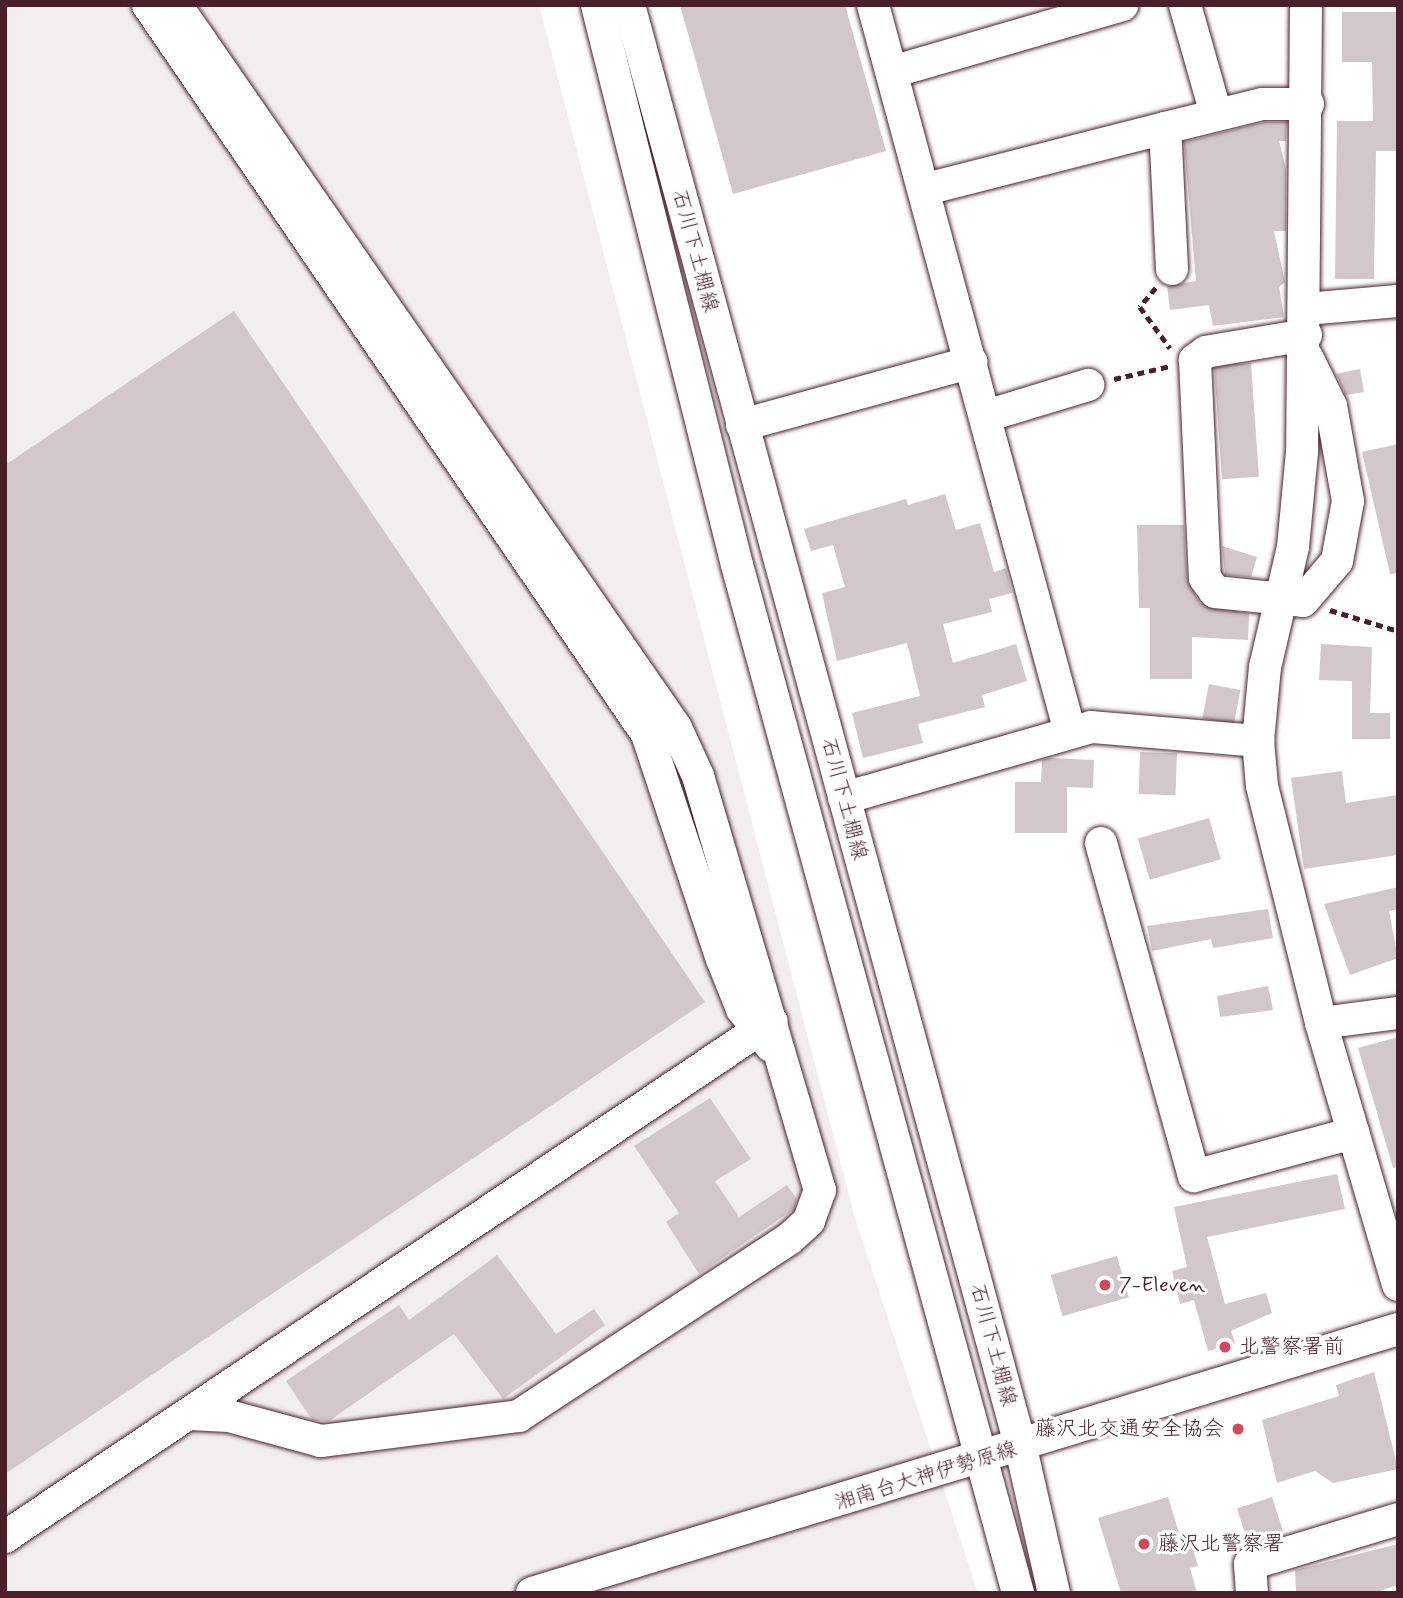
<!DOCTYPE html>
<html>
<head>
<meta charset="utf-8">
<style>
	body { margin:0 }
	#map { position:relative; width:1403px; height:1598px; overflow:hidden; background:#fff; font-family:Mynerve,"Klee One",sans-serif }
	div>[style] { position:absolute }
	[style*='--x'] { left:calc(var(--x)*1px); top:calc(var(--y)*1px); width:calc(var(--w)*1px); rotate:calc(var(--a)*1deg) }
	.built>* { inset:0; background:#f2eeef }
	.building>* { inset:0; background:#d2c7cb; transform-origin:0 0 }
	.path>* { height:4.5px; margin-top:-2.25px; transform-origin:0; background:repeating-linear-gradient(90deg,#4a1f2b 0 7px,transparent 0 12px) }
	.roads { filter:drop-shadow(0 0 2px #4a1f2b) drop-shadow(0 0 2px #4a1f2b) }
	.minor>* { height:32px; margin:-16px; padding:0 16px; transform-origin:16px; border-radius:16px; background:#fff }
	.dots>* { width:19px; height:19px; translate:-50% -50%; box-sizing:border-box; border:4px solid #fff; border-radius:50% }
	span { translate:-50% -50%; white-space:nowrap; text-align:center; line-height:1.15; -webkit-text-stroke:6px #fff; paint-order:stroke }
	.street-label { font-size:21px; color:#4a1f2b }
	.poi-label { font-size:21px; color:#4a1f2b }
	.left { translate:0 -50%; text-align:left }
	.right { translate:-100% -50%; text-align:right }
	.frame { position:absolute; inset:0; border:7px solid #4a1f2b; pointer-events:none }
</style>
</head>
<body>
<div id="map">
	<div class="built">
		<div style="clip-path:polygon(5px 5px,539px 5px,855px 1218px,978px 1593px,5px 1593px)"></div>
	</div>
	<div class="building">
		<div style="clip-path:polygon(680px 5px,845px 5px,886px 151px,733px 194px)"></div>
		<div style="clip-path:polygon(1342px 12px,1398px 12px,1398px 151px,1376px 151px,1374px 279px,1335px 279px,1337px 121px,1373px 121px,1372px 62px,1342px 62px)"></div>
		<div style="clip-path:polygon(1264px 122px,1287px 122px,1286px 141px,1279px 141px,1286px 169px,1286px 231px,1274px 231px,1285px 282px,1279px 287px,1284px 317px,1213px 326px,1209px 305px,1170px 310px,1167px 286px,1196px 281px,1184px 142px)"></div>
		<div style="clip-path:polygon(234px 311px,705px 1002px,5px 1474px,5px 465px)"></div>
		<div style="left:1251px;top:363px;width:114px;height:37px;rotate:86deg"></div>
		<div style="clip-path:polygon(1360px 369px,1364px 392px,1346px 395px,1336px 374px)"></div>
		<div style="clip-path:polygon(1398px 444px,1398px 573px,1390px 574px,1362px 452px)"></div>
		<div style="clip-path:polygon(945px 494px,956px 530px,980px 523px,994px 572px,1006px 568px,1012px 593px,989px 599px,992px 612px,943px 624px,953px 663px,1016px 644px,1027px 681px,982px 695px,985px 707px,918px 724px,923px 743px,863px 758px,852px 713px,920px 696px,907px 643px,837px 661px,822px 593px,845px 587px,833px 545px,811px 551px,804px 529px,906px 499px,908px 505px)"></div>
		<div style="clip-path:polygon(1137px 525px,1184px 525px,1187px 580px,1200px 603px,1249px 614px,1248px 640px,1192px 637px,1192px 679px,1150px 679px,1150px 608px,1139px 608px)"></div>
		<div style="clip-path:polygon(1222px 546px,1257px 557px,1251px 577px,1225px 575px)"></div>
		<div style="clip-path:polygon(1321px 644px,1372px 647px,1370px 713px,1390px 713px,1390px 739px,1352px 739px,1352px 681px,1319px 680px)"></div>
		<div style="left:1209px;top:684px;width:32px;height:35px;rotate:11deg"></div>
		<div style="left:1140px;top:752px;width:37px;height:42px;rotate:2deg"></div>
		<div style="clip-path:polygon(1049px 758px,1094px 760px,1093px 788px,1067px 787px,1067px 833px,1015px 833px,1015px 782px,1041px 782px,1042px 760px)"></div>
		<div style="clip-path:polygon(1342px 771px,1346px 803px,1398px 795px,1398px 855px,1304px 869px,1291px 778px)"></div>
		<div style="left:1209px;top:818px;width:43px;height:74px;rotate:74deg"></div>
		<div style="clip-path:polygon(1398px 887px,1398px 909px,1389px 911px,1398px 958px,1350px 975px,1324px 904px)"></div>
		<div style="clip-path:polygon(1268px 909px,1273px 938px,1213px 948px,1211px 939px,1152px 951px,1147px 926px)"></div>
		<div style="clip-path:polygon(1268px 986px,1273px 1010px,1220px 1017px,1217px 996px)"></div>
		<div style="clip-path:polygon(1398px 1037px,1398px 1167px,1393px 1168px,1358px 1048px)"></div>
		<div style="clip-path:polygon(710px 1098px,751px 1159px,715px 1181px,739px 1217px,787px 1185px,797px 1199px,794px 1209px,699px 1274px,666px 1222px,679px 1213px,634px 1146px)"></div>
		<div style="clip-path:polygon(1337px 1174px,1345px 1209px,1207px 1237px,1225px 1304px,1266px 1293px,1272px 1313px,1231px 1331px,1235px 1343px,1208px 1351px,1194px 1300px,1180px 1304px,1172px 1271px,1187px 1267px,1174px 1207px)"></div>
		<div style="clip-path:polygon(497px 1255px,556px 1334px,594px 1309px,605px 1325px,503px 1399px,454px 1334px,329px 1421px,312px 1420px,286px 1381px,399px 1305px,409px 1320px)"></div>
		<div style="left:1117px;top:1256px;width:43px;height:69px;rotate:74deg"></div>
		<div style="clip-path:polygon(1374px 1372px,1398px 1469px,1333px 1483px,1315px 1471px,1277px 1483px,1262px 1420px,1339px 1396px,1336px 1385px)"></div>
		<div style="clip-path:polygon(1168px 1497px,1183px 1546px,1191px 1543px,1198px 1566px,1190px 1568px,1197px 1593px,1121px 1593px,1098px 1518px)"></div>
		<div style="left:1272px;top:1497px;width:36px;height:37px;rotate:72deg"></div>
		<div style="clip-path:polygon(1398px 1544px,1398px 1585px,1374px 1593px,1296px 1593px,1295px 1570px)"></div>
	</div>
	<div class="path">
		<div style="--x:1156;--y:288;--w:25;--a:130"></div>
		<div style="--x:1140;--y:307;--w:51;--a:53.8"></div>
		<div style="--x:1114;--y:379;--w:57;--a:-13.1"></div>
		<div style="--x:1330;--y:610;--w:71;--a:17.2"></div>
	</div>
	<div class="roads">
		<div class="minor">
			<div style="--x:148;--y:5;--w:883;--a:55.61"></div>
			<div style="--x:647;--y:734;--w:237;--a:71.6"></div>
			<div style="--x:722;--y:959;--w:54;--a:68.2"></div>
			<div style="--x:742;--y:1009;--w:47;--a:51.9"></div>
			<div style="--x:176;--y:5;--w:879;--a:55.33"></div>
			<div style="--x:676;--y:728;--w:53;--a:65.4"></div>
			<div style="--x:698;--y:776;--w:432;--a:73.6"></div>
			<div style="--x:820;--y:1190;--w:33;--a:110"></div>
			<div style="--x:809;--y:1221;--w:27;--a:138"></div>
			<div style="--x:789;--y:1239;--w:323;--a:146.8"></div>
			<div style="--x:519;--y:1416;--w:200;--a:172.8"></div>
			<div style="--x:321;--y:1441;--w:95;--a:-164.8"></div>
			<div style="--x:229;--y:1416;--w:39;--a:-177"></div>
			<div style="--x:597;--y:5;--w:577;--a:75.96"></div>
			<div style="--x:737;--y:565;--w:1066;--a:74.71"></div>
			<div style="--x:629;--y:5;--w:1495;--a:74.8"></div>
			<div style="--x:1021;--y:1448;--w:149;--a:77.2"></div>
			<div style="--x:873;--y:5;--w:753;--a:74.84"></div>
			<div style="--x:1185;--y:5;--w:113;--a:74.1"></div>
			<div style="--x:1306;--y:5;--w:447;--a:90.5"></div>
			<div style="--x:1302;--y:452;--w:95;--a:95.4"></div>
			<div style="--x:1293;--y:547;--w:123;--a:103.1"></div>
			<div style="--x:1265;--y:667;--w:74;--a:95.4"></div>
			<div style="--x:1258;--y:741;--w:45;--a:84.9"></div>
			<div style="--x:1262;--y:786;--w:244;--a:76"></div>
			<div style="--x:1321;--y:1023;--w:273;--a:73.6"></div>
			<div style="--x:892;--y:72;--w:240;--a:-16.2"></div>
			<div style="--x:926;--y:189;--w:247;--a:-14.3"></div>
			<div style="--x:1172;--y:269;--w:141;--a:-92.8"></div>
			<div style="--x:1165;--y:128;--w:100;--a:-13.9"></div>
			<div style="--x:1262;--y:104;--w:46;--a:0"></div>
			<div style="--x:1306;--y:309;--w:92;--a:-5"></div>
			<div style="--x:1306;--y:335;--w:101;--a:170.4"></div>
			<div style="--x:1206;--y:352;--w:14;--a:144"></div>
			<div style="--x:1195;--y:360;--w:218;--a:87.4"></div>
			<div style="--x:1205;--y:578;--w:17;--a:54"></div>
			<div style="--x:1215;--y:592;--w:88;--a:5.8"></div>
			<div style="--x:1303;--y:601;--w:52;--a:-49.6"></div>
			<div style="--x:1337;--y:561;--w:61;--a:-79.6"></div>
			<div style="--x:1348;--y:501;--w:97;--a:-100.1"></div>
			<div style="--x:1331;--y:406;--w:55;--a:-116.1"></div>
			<div style="--x:986;--y:416;--w:107;--a:-16.9"></div>
			<div style="--x:742;--y:425;--w:238;--a:-15.3"></div>
			<div style="--x:844;--y:798;--w:257;--a:-16"></div>
			<div style="--x:1091;--y:727;--w:168;--a:4.8"></div>
			<div style="--x:1101;--y:843;--w:346;--a:74.4"></div>
			<div style="--x:1194;--y:1176;--w:165;--a:-15.1"></div>
			<div style="--x:1321;--y:1023;--w:78;--a:-7.4"></div>
			<div style="--x:5;--y:1537;--w:924;--a:-33.93"></div>
			<div style="--x:532;--y:1593;--w:905;--a:-16.95"></div>
			<div style="--x:1252;--y:1593;--w:29;--a:-94"></div>
			<div style="--x:1250;--y:1564;--w:155;--a:-16.9"></div>
		</div>
	</div>
	<div class="dots">
		<div style="left:1105px;top:1285px;background:#d1495b"></div>
		<div style="left:1225px;top:1347px;background:#d1495b"></div>
		<div style="left:1238px;top:1429px;background:#d1495b"></div>
		<div style="left:1144px;top:1544px;background:#d1495b"></div>
	</div>
	<div class="street-label">
		<span style="left:695px;top:251px;rotate:75deg">石川下土棚線</span>
		<span style="left:844px;top:799px;rotate:75deg">石川下土棚線</span>
		<span style="left:993px;top:1345px;rotate:75deg">石川下土棚線</span>
		<span style="left:926px;top:1476px;rotate:-17deg">湘南台大神伊勢原線</span>
	</div>
	<div class="poi-label">
		<span class="left" style="left:1119px;top:1285px">7-Eleven</span>
		<span class="left" style="left:1239px;top:1347px">北警察署前</span>
		<span class="right" style="left:1224px;top:1429px">藤沢北交通安全協会</span>
		<span class="left" style="left:1158px;top:1544px">藤沢北警察署</span>
	</div>
	<div class="frame"></div>
</div>
</body>
</html>
